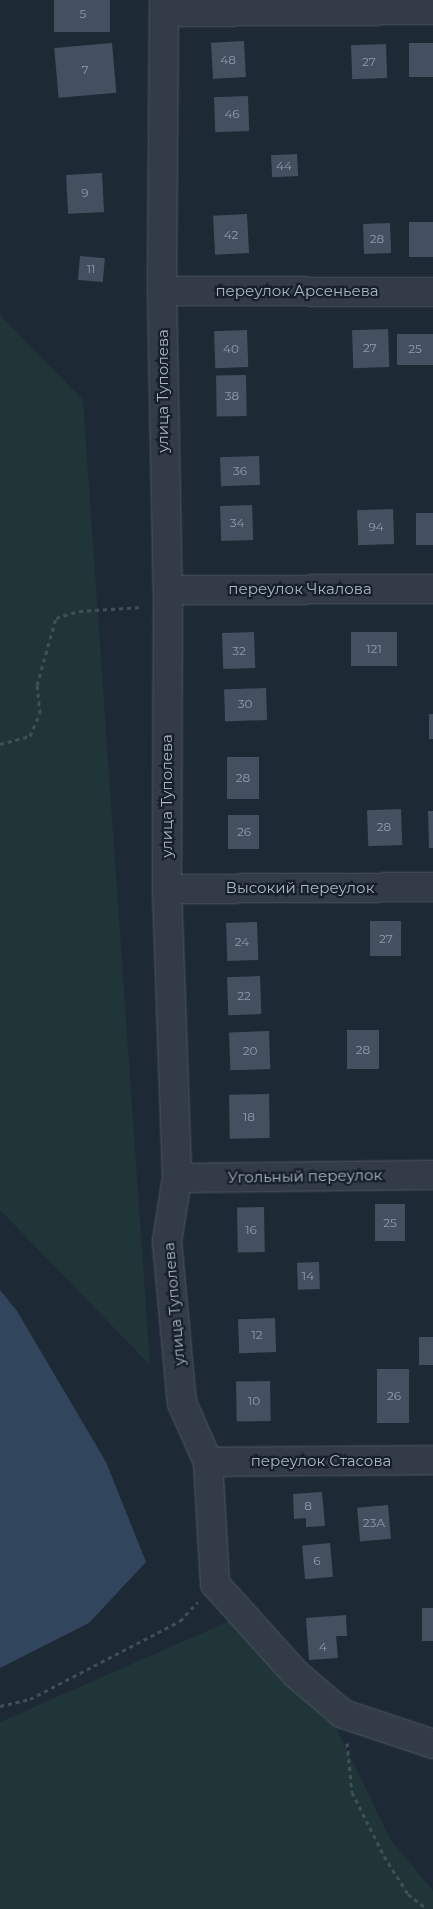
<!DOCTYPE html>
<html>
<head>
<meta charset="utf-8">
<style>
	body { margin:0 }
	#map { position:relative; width:433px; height:1909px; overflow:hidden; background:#1e2936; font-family:Montserrat,sans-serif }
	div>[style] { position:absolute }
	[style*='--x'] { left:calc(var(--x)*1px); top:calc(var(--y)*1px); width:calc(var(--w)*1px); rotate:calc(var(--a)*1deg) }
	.green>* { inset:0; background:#203537 }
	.water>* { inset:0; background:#31455d }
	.building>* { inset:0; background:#445060; transform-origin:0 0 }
	.path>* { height:3px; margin-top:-1.5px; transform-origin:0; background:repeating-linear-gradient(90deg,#3e5254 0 4px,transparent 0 8px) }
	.roads { filter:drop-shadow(0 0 1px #4f5865) drop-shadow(0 0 1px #4f5865) }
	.minor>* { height:28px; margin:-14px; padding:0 14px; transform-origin:14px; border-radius:14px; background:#323b46 }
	span { translate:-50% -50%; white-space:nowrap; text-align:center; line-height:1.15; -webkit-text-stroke:4.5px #17202a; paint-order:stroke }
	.number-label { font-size:12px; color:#919cab }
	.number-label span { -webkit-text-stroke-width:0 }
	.street-label { font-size:15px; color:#abb5c4 }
</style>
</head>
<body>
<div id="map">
	<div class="green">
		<div style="clip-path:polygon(0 315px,83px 400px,150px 1365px,0 1210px)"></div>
		<div style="clip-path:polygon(234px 1619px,332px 1720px,391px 1840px,433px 1891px,433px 1909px,0 1909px,0 1722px)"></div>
	</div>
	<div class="water">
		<div style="clip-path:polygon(0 1290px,17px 1311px,106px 1462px,146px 1562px,89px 1623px,0 1668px)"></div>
	</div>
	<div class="building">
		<div style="left:54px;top:0;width:56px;height:32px"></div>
		<div style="left:244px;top:41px;width:36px;height:33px;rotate:87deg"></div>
		<div style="left:112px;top:43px;width:50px;height:58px;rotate:85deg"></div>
		<div style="left:433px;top:43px;width:34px;height:24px;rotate:90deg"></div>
		<div style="left:386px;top:44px;width:34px;height:35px;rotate:88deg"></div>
		<div style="left:248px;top:96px;width:35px;height:34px;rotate:88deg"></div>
		<div style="left:297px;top:154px;width:22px;height:26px;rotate:87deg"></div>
		<div style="left:102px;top:173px;width:39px;height:36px;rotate:87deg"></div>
		<div style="left:247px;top:214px;width:39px;height:34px;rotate:87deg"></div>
		<div style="left:409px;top:222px;width:24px;height:35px"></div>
		<div style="left:390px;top:223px;width:30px;height:27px;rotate:88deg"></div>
		<div style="left:80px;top:256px;width:25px;height:24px;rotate:5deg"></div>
		<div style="left:388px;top:329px;width:38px;height:36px;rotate:88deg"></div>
		<div style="left:247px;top:330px;width:37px;height:33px;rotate:88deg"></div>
		<div style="left:397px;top:334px;width:36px;height:31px"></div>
		<div style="left:246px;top:375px;width:41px;height:30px;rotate:89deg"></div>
		<div style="left:259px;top:456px;width:29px;height:39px;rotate:88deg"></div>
		<div style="left:252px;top:505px;width:35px;height:32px;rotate:88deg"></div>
		<div style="left:393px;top:509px;width:35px;height:36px;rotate:88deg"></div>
		<div style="left:416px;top:513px;width:17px;height:32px"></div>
		<div style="left:254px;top:632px;width:36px;height:32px;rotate:88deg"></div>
		<div style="left:397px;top:632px;width:34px;height:46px;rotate:90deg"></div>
		<div style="left:266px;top:688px;width:32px;height:42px;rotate:88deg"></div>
		<div style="left:429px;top:714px;width:4px;height:25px"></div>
		<div style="left:227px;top:757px;width:32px;height:42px"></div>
		<div style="left:401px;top:809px;width:36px;height:34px;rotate:88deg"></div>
		<div style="clip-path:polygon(428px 811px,433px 811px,433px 848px,429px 848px)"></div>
		<div style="left:228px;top:815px;width:31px;height:34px"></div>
		<div style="left:370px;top:921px;width:31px;height:35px"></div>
		<div style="left:257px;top:922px;width:38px;height:31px;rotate:88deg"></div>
		<div style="left:260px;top:976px;width:38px;height:33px;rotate:88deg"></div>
		<div style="left:347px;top:1030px;width:32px;height:39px"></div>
		<div style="left:269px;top:1031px;width:38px;height:40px;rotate:88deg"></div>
		<div style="left:269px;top:1094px;width:44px;height:40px;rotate:89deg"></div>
		<div style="left:405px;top:1204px;width:37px;height:30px;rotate:90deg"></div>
		<div style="left:264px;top:1207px;width:45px;height:27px;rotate:89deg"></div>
		<div style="left:319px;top:1262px;width:27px;height:22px;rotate:88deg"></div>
		<div style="left:275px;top:1318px;width:34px;height:37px;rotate:88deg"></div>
		<div style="left:419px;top:1337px;width:14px;height:28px"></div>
		<div style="left:377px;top:1369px;width:32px;height:54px"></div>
		<div style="left:270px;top:1381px;width:40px;height:34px;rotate:89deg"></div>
		<div style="clip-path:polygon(322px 1492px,325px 1526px,306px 1527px,306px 1518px,294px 1519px,293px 1494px)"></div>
		<div style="left:388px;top:1505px;width:34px;height:31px;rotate:85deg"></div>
		<div style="left:330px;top:1543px;width:34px;height:28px;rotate:85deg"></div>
		<div style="left:422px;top:1608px;width:11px;height:33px"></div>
		<div style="clip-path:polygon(346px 1615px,347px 1636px,336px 1636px,338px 1658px,309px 1660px,306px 1618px)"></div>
	</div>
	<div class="path">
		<div style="--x:0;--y:744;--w:31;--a:-15"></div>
		<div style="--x:30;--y:736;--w:25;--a:-67"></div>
		<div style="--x:40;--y:713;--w:28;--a:-96"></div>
		<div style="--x:37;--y:685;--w:70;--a:-74.2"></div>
		<div style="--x:56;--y:618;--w:24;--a:-17"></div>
		<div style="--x:79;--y:611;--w:64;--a:-3.6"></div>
		<div style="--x:0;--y:1706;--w:31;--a:-13"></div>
		<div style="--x:30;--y:1699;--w:169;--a:-27.5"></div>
		<div style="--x:180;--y:1621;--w:26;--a:-47"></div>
		<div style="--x:347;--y:1743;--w:49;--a:84.2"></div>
		<div style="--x:352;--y:1792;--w:72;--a:63.4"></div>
		<div style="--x:384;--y:1856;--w:45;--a:57.7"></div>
		<div style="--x:408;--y:1894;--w:24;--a:38"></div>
	</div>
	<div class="roads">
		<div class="minor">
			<div style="--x:164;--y:0;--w:291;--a:90.4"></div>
			<div style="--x:162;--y:291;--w:299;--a:88.9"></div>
			<div style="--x:168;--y:590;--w:299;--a:90.2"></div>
			<div style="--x:167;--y:889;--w:289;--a:88"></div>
			<div style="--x:177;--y:1178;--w:65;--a:98.9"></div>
			<div style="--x:167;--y:1242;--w:162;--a:84.7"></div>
			<div style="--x:182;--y:1403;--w:64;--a:66.2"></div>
			<div style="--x:208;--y:1462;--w:122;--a:86.7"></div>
			<div style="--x:215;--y:1584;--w:121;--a:48"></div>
			<div style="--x:296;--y:1674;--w:62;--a:40.4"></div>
			<div style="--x:343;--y:1714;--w:95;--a:18.4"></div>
			<div style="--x:165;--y:12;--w:268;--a:-0.4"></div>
			<div style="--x:162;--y:291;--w:271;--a:0.2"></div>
			<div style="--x:168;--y:590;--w:265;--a:-0.2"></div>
			<div style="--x:167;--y:889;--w:266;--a:-0.4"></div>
			<div style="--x:177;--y:1178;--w:256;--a:-0.7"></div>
			<div style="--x:208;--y:1462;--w:225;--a:-0.5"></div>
		</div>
	</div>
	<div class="number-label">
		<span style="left:83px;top:14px">5</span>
		<span style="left:228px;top:60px">48</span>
		<span style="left:369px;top:62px">27</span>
		<span style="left:85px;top:70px">7</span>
		<span style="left:232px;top:114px">46</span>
		<span style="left:284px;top:166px">44</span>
		<span style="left:85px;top:193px">9</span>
		<span style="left:231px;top:235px">42</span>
		<span style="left:377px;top:239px">28</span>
		<span style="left:91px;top:269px">11</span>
		<span style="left:370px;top:348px">27</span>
		<span style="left:231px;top:349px">40</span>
		<span style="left:415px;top:349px">25</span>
		<span style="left:232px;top:396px">38</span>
		<span style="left:240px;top:471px">36</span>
		<span style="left:237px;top:523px">34</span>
		<span style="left:376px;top:527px">94</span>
		<span style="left:374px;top:649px">121</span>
		<span style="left:239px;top:651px">32</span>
		<span style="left:245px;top:704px">30</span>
		<span style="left:243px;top:778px">28</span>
		<span style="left:384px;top:827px">28</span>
		<span style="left:244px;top:832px">26</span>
		<span style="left:386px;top:939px">27</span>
		<span style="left:242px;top:942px">24</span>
		<span style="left:244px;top:996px">22</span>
		<span style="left:363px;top:1050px">28</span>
		<span style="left:250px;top:1051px">20</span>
		<span style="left:249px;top:1117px">18</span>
		<span style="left:390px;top:1223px">25</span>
		<span style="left:251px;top:1230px">16</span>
		<span style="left:308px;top:1276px">14</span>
		<span style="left:257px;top:1335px">12</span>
		<span style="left:394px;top:1396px">26</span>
		<span style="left:254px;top:1401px">10</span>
		<span style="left:308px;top:1506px">8</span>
		<span style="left:374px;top:1523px">23А</span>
		<span style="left:317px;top:1561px">6</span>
		<span style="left:323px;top:1647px">4</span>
	</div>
	<div class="street-label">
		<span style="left:297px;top:291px">переулок Арсеньева</span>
		<span style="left:163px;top:391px;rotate:-90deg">улица Туполева</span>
		<span style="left:300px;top:589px">переулок Чкалова</span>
		<span style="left:167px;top:796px;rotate:-90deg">улица Туполева</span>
		<span style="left:300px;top:888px">Высокий переулок</span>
		<span style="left:305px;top:1176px;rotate:-1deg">Угольный переулок</span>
		<span style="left:174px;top:1304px;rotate:-95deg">улица Туполева</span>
		<span style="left:321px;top:1461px">переулок Стасова</span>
	</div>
</div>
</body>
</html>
